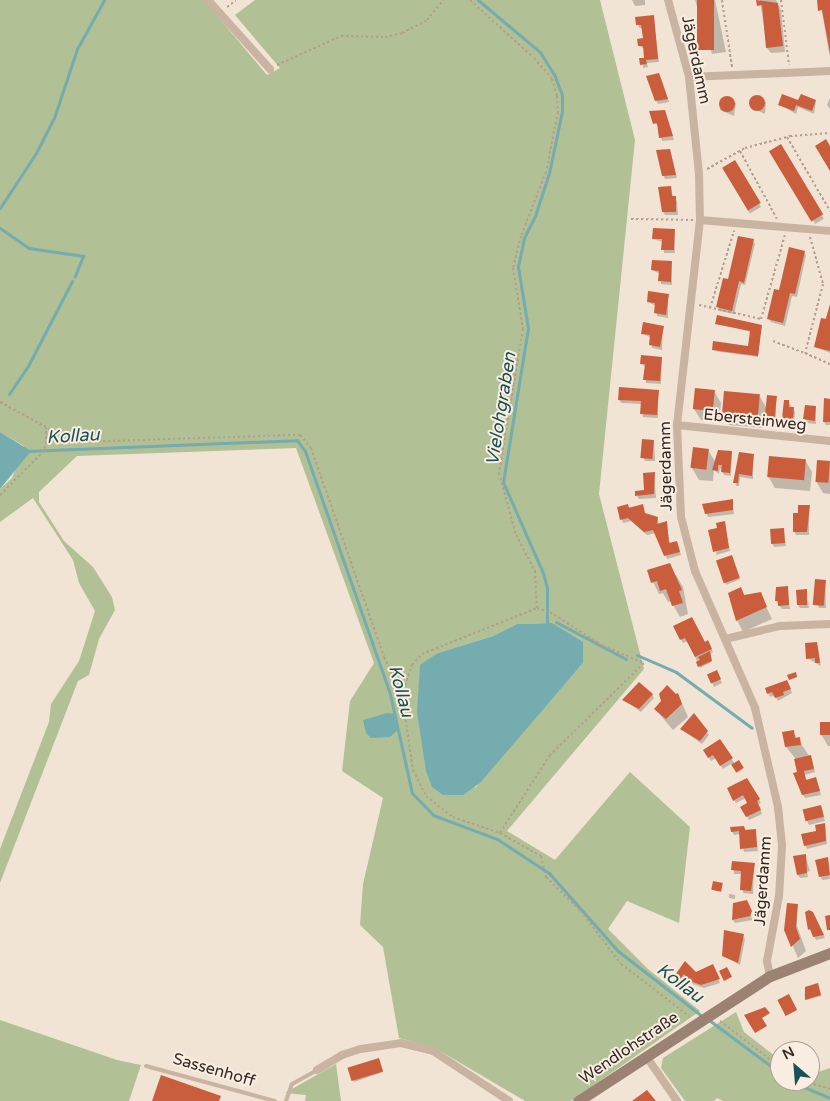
<!DOCTYPE html>
<html>
<head>
<meta charset="utf-8">
<style>
	body { margin:0 }
	#map { position:relative; width:830px; height:1101px; overflow:hidden; background:#f1e4d5; font-family:"Varela Round",sans-serif }
	div>[style] { position:absolute }
	[style*='--x'] { left:calc(var(--x)*1px); top:calc(var(--y)*1px); width:calc(var(--w)*1px); rotate:calc(var(--a)*1deg) }
	.green>* { inset:0; background:#b2c095 }
	.water>* { inset:0; background:#74acaf }
	.shadow>* { inset:0; background:#0003; transform-origin:0 0 }
	.stream>* { height:3px; margin:-1.5px; padding:0 1.5px; transform-origin:1.5px; border-radius:1.5px; background:#74acaf }
	.building>* { inset:0; background:#ca5d3b; transform-origin:0 0 }
	.round { border-radius:50% }
	.path>* { height:2px; margin-top:-1px; transform-origin:0; background:repeating-linear-gradient(90deg,#b59d8c 0 2.5px,transparent 0 5px) }
	.lane>* { height:4px; margin:-2px; padding:0 2px; transform-origin:2px; border-radius:2px; background:#c9b3a1 }
	.street>* { height:8px; margin:-4px; padding:0 4px; transform-origin:4px; border-radius:4px; background:#c9b3a1 }
	.secondary>* { height:11px; margin:-5.5px; padding:0 5.5px; transform-origin:5.5px; border-radius:5.5px; background:#9c8273 }
	span { translate:-50% -50%; white-space:nowrap; text-align:center; line-height:1.15; -webkit-text-stroke:4px #f9eee1; paint-order:stroke }
	.street-label { font-size:16px; color:#332924 }
	.water-label { font-size:18px; color:#195155; font-style:italic }
	.north { position:absolute; left:770px; top:1041px; width:50px; height:50px; box-sizing:border-box; background:#f9eee1; border:1px solid #aa9f95; border-radius:50%; rotate:333deg; font-size:14px; font-weight:700; line-height:20px; text-align:center; color:#332924 }
	.north::after { content:''; display:block; margin:auto; width:18px; height:22px; background:#195155; clip-path:polygon(50% 0,100% 100%,50% 72%,0 100%) }
</style>
</head>
<body>
<div id="map">
	<div class="green">
		<div style="clip-path:polygon(evenodd,0 0,204px 0,267px 75px,280px 68px,235px 15px,255px 0,600px 0,635px 140px,599px 494px,644px 669px,507px 831px,555px 860px,630px 772px,690px 827px,679px 923px,627px 901px,608px 929px,648px 969px,700px 1011px,571px 1101px,525px 1101px,435px 1048px,399px 1038px,383px 947px,360px 925px,363px 884px,383px 798px,342px 771px,350px 701px,374px 663px,296px 448px,77px 456px,39px 492px,39px 502px,64px 541px,93px 567px,112px 597px,115px 610px,99px 639px,89px 675px,78px 681px,0 883px,0 849px,49px 722px,51px 704px,79px 661px,95px 611px,79px 583px,73px 560px,33px 498px,0 522px,0 489px,12px 478px,24px 446px,0 432px,0 0,552px 623px,583px 663px,475px 788px,438px 653px,493px 636px,517px 624px,552px 623px)"></div>
		<div style="clip-path:polygon(736px 1012px,744px 1032px,780px 1060px,780px 1081px,810px 1081px,810px 1075px,830px 1068px,830px 1101px,723px 1101px,717px 1098px,714px 1101px,685px 1101px,661px 1068px,663px 1058px)"></div>
		<div style="clip-path:polygon(0 1020px,117px 1060px,141px 1065px,129px 1101px,0 1101px)"></div>
		<div style="clip-path:polygon(336px 1064px,341px 1101px,305px 1101px,306px 1095px,285px 1093px)"></div>
	</div>
	<div class="water">
		<div style="clip-path:polygon(0 432px,31px 451px,0 489px)"></div>
		<div style="clip-path:polygon(552px 623px,583px 642px,583px 663px,480px 783px,463px 795px,443px 795px,432px 787px,426px 771px,417px 712px,420px 665px,438px 653px,493px 636px,517px 624px)"></div>
		<div style="clip-path:polygon(387px 713px,396px 714px,399px 729px,390px 737px,371px 738px,366px 733px,363px 720px)"></div>
	</div>
	<div class="shadow">
		<div style="clip-path:polygon(632px 0,645px 0,645px 5px,635px 6px)"></div>
		<div style="clip-path:polygon(695px 0,715px 0,726px 52px,712px 54px)"></div>
		<div style="clip-path:polygon(760px 0,776px 0,781px 10px,785px 52px,771px 53px,767px 48px)"></div>
		<div style="clip-path:polygon(820px 0,830px 0,830px 55px,829px 53px)"></div>
		<div style="clip-path:polygon(653px 16px,659px 62px,647px 63px,648px 67px,643px 68px,645px 49px,639px 46px,644px 39px,643px 28px,639px 28px,637px 18px)"></div>
		<div style="clip-path:polygon(648px 77px,661px 78px,669px 102px,658px 104px)"></div>
		<div style="clip-path:polygon(752px 96px,766px 102px,765px 114px,751px 108px)"></div>
		<div style="clip-path:polygon(801px 96px,816px 101px,814px 114px,798px 107px,796px 114px,779px 104px,799px 102px)"></div>
		<div style="clip-path:polygon(722px 98px,736px 103px,734px 116px,720px 110px)"></div>
		<div style="clip-path:polygon(830px 98px,830px 109px,827px 105px)"></div>
		<div style="clip-path:polygon(666px 115px,674px 140px,662px 141px,659px 127px,655px 123px)"></div>
		<div style="left:780px;top:146px;width:85px;height:10px;rotate:59deg"></div>
		<div style="clip-path:polygon(671px 154px,677px 178px,665px 179px,663px 175px)"></div>
		<div style="left:735px;top:162px;width:52px;height:13px;rotate:60deg"></div>
		<div style="clip-path:polygon(671px 188px,673px 198px,677px 201px,678px 215px,665px 215px,663px 212px)"></div>
		<div style="clip-path:polygon(674px 231px,675px 253px,664px 253px,663px 242px,653px 239px)"></div>
		<div style="clip-path:polygon(753px 241px,755px 244px,745px 285px,741px 284px,734px 314px,720px 311px,718px 307px,729px 280px)"></div>
		<div style="clip-path:polygon(804px 252px,806px 255px,797px 297px,792px 296px,785px 326px,771px 322px,769px 319px,779px 292px)"></div>
		<div style="clip-path:polygon(671px 262px,672px 285px,661px 284px,660px 274px,652px 270px)"></div>
		<div style="clip-path:polygon(668px 295px,668px 318px,657px 316px,656px 306px,648px 302px)"></div>
		<div style="clip-path:polygon(830px 306px,830px 353px,815px 347px)"></div>
		<div style="clip-path:polygon(717px 323px,761px 326px,758px 357px,714px 351px,749px 348px,751px 332px)"></div>
		<div style="clip-path:polygon(663px 327px,662px 350px,652px 348px,651px 338px,643px 333px)"></div>
		<div style="clip-path:polygon(662px 358px,661px 384px,646px 383px,646px 367px,641px 364px)"></div>
		<div style="clip-path:polygon(658px 391px,658px 418px,643px 417px,642px 404px,621px 403px,619px 399px)"></div>
		<div style="clip-path:polygon(714px 391px,721px 403px,719px 422px,701px 420px,694px 409px)"></div>
		<div style="clip-path:polygon(759px 395px,767px 409px,776px 397px,776px 420px,768px 419px,765px 414px,764px 428px,729px 425px,722px 413px)"></div>
		<div style="clip-path:polygon(830px 400px,830px 425px,826px 425px,824px 422px)"></div>
		<div style="clip-path:polygon(788px 401px,795px 412px,794px 422px,785px 421px,783px 417px)"></div>
		<div style="clip-path:polygon(815px 407px,816px 424px,807px 423px,805px 419px)"></div>
		<div style="clip-path:polygon(654px 441px,655px 461px,645px 461px,643px 457px)"></div>
		<div style="clip-path:polygon(708px 450px,716px 463px,732px 453px,731px 476px,724px 475px,720px 468px,719px 474px,714px 470px,713px 481px,699px 480px,692px 468px)"></div>
		<div style="clip-path:polygon(753px 455px,753px 479px,740px 477px,739px 486px,736px 486px,735px 474px)"></div>
		<div style="clip-path:polygon(805px 460px,812px 472px,810px 491px,775px 488px,768px 476px)"></div>
		<div style="clip-path:polygon(830px 463px,830px 494px,823px 493px,816px 481px)"></div>
		<div style="clip-path:polygon(654px 474px,656px 498px,639px 499px,637px 496px,646px 491px)"></div>
		<div style="clip-path:polygon(732px 501px,734px 514px,708px 517px,706px 513px)"></div>
		<div style="clip-path:polygon(642px 506px,645px 514px,657px 518px,659px 525px,666px 523px,670px 544px,678px 545px,681px 555px,667px 559px,656px 533px,647px 535px,631px 521px,623px 523px,618px 508px)"></div>
		<div style="clip-path:polygon(809px 507px,809px 535px,796px 535px,794px 531px,800px 515px)"></div>
		<div style="clip-path:polygon(724px 522px,730px 551px,716px 555px,719px 529px)"></div>
		<div style="clip-path:polygon(783px 529px,786px 546px,774px 547px,772px 543px)"></div>
		<div style="left:731px;top:557px;width:24px;height:15px;rotate:68deg"></div>
		<div style="clip-path:polygon(676px 575px,683px 587px,688px 614px,680px 617px,671px 601px,668px 602px,663px 593px,659px 594px,653px 582px)"></div>
		<div style="clip-path:polygon(825px 581px,826px 608px,819px 608px,817px 604px)"></div>
		<div style="clip-path:polygon(787px 587px,790px 609px,782px 609px,776px 601px,778px 588px)"></div>
		<div style="clip-path:polygon(741px 589px,745px 596px,760px 594px,772px 619px,743px 632px,737px 620px)"></div>
		<div style="clip-path:polygon(806px 591px,809px 608px,800px 608px,798px 605px)"></div>
		<div style="clip-path:polygon(675px 627px,704px 644px,708px 642px,713px 652px,710px 654px,711px 662px,700px 668px,688px 641px,683px 643px)"></div>
		<div style="clip-path:polygon(816px 643px,818px 647px,821px 666px,807px 658px)"></div>
		<div style="clip-path:polygon(716px 672px,722px 683px,714px 687px,709px 675px)"></div>
		<div style="clip-path:polygon(789px 685px,792px 693px,778px 701px,775px 695px,770px 697px,768px 693px)"></div>
		<div style="clip-path:polygon(652px 694px,654px 698px,641px 712px,624px 700px)"></div>
		<div style="clip-path:polygon(678px 694px,688px 717px,673px 730px,655px 709px)"></div>
		<div style="clip-path:polygon(830px 723px,830px 746px,828px 746px,821px 734px)"></div>
		<div style="clip-path:polygon(681px 729px,707px 732px,709px 735px,702px 744px)"></div>
		<div style="clip-path:polygon(793px 732px,812px 760px,815px 772px,805px 775px,807px 781px,816px 779px,821px 795px,805px 798px,803px 795px,795px 758px,786px 747px)"></div>
		<div style="clip-path:polygon(720px 741px,735px 764px,738px 762px,743px 769px,737px 773px,731px 764px,723px 769px,716px 758px,711px 761px,704px 751px)"></div>
		<div style="clip-path:polygon(747px 780px,761px 803px,758px 804px,762px 814px,749px 820px,742px 807px,749px 804px,746px 798px,736px 803px,734px 800px)"></div>
		<div style="clip-path:polygon(822px 809px,825px 821px,809px 825px,807px 821px)"></div>
		<div style="clip-path:polygon(825px 824px,827px 844px,807px 849px,805px 845px)"></div>
		<div style="clip-path:polygon(744px 827px,746px 830px,755px 831px,758px 851px,744px 852px,741px 834px,734px 835px,732px 831px)"></div>
		<div style="clip-path:polygon(805px 855px,810px 871px,807px 872px,808px 877px,800px 878px,798px 875px)"></div>
		<div style="clip-path:polygon(827px 858px,830px 879px,822px 880px,816px 861px)"></div>
		<div style="clip-path:polygon(733px 863px,754px 864px,753px 894px,743px 893px,742px 874px,734px 874px)"></div>
		<div style="clip-path:polygon(729px 894px,735px 895px,735px 899px,729px 898px)"></div>
		<div style="clip-path:polygon(749px 905px,752px 920px,735px 923px,733px 920px)"></div>
		<div style="clip-path:polygon(797px 905px,797px 926px,806px 951px,798px 958px,786px 930px)"></div>
		<div style="clip-path:polygon(814px 916px,825px 938px,816px 940px,807px 922px)"></div>
		<div style="clip-path:polygon(725px 931px,743px 936px,745px 939px,740px 965px,724px 956px)"></div>
		<div style="clip-path:polygon(686px 963px,696px 974px,712px 966px,720px 983px,704px 988px,693px 984px,687px 976px,682px 982px,676px 975px)"></div>
		<div style="clip-path:polygon(818px 985px,821px 996px,807px 1000px,804px 994px)"></div>
		<div style="clip-path:polygon(379px 1060px,383px 1072px,354px 1082px,353px 1080px)"></div>
	</div>
	<div class="stream">
		<div style="--x:478;--y:0;--w:81;--a:40"></div>
		<div style="--x:540;--y:52;--w:26;--a:58"></div>
		<div style="--x:554;--y:74;--w:22;--a:69"></div>
		<div style="--x:562;--y:95;--w:16;--a:90"></div>
		<div style="--x:562;--y:111;--w:63;--a:101.8"></div>
		<div style="--x:549;--y:173;--w:45;--a:108"></div>
		<div style="--x:535;--y:216;--w:25;--a:117"></div>
		<div style="--x:524;--y:238;--w:30;--a:102"></div>
		<div style="--x:518;--y:267;--w:62;--a:80.7"></div>
		<div style="--x:528;--y:328;--w:156;--a:99.2"></div>
		<div style="--x:503;--y:482;--w:99;--a:66.3"></div>
		<div style="--x:543;--y:573;--w:16;--a:75"></div>
		<div style="--x:547;--y:588;--w:37;--a:90"></div>
		<div style="--x:0;--y:208;--w:66;--a:-56.8"></div>
		<div style="--x:36;--y:153;--w:39;--a:-63"></div>
		<div style="--x:54;--y:118;--w:73;--a:-71.6"></div>
		<div style="--x:77;--y:49;--w:56;--a:-61.1"></div>
		<div style="--x:0;--y:228;--w:35;--a:35"></div>
		<div style="--x:29;--y:248;--w:55;--a:8.4"></div>
		<div style="--x:83;--y:256;--w:22;--a:112"></div>
		<div style="--x:9;--y:394;--w:34;--a:-56"></div>
		<div style="--x:28;--y:366;--w:96;--a:-62.6"></div>
		<div style="--x:27;--y:451;--w:270;--a:-2.3"></div>
		<div style="--x:297;--y:440;--w:14;--a:54"></div>
		<div style="--x:305;--y:451;--w:257;--a:70.7"></div>
		<div style="--x:390;--y:694;--w:101;--a:77.5"></div>
		<div style="--x:412;--y:793;--w:30;--a:46"></div>
		<div style="--x:433;--y:815;--w:68;--a:20.6"></div>
		<div style="--x:497;--y:839;--w:62;--a:33.2"></div>
		<div style="--x:549;--y:873;--w:104;--a:48.5"></div>
		<div style="--x:618;--y:951;--w:108;--a:37.8"></div>
		<div style="--x:556;--y:622;--w:79;--a:27.9"></div>
		<div style="--x:637;--y:655;--w:43;--a:23.6"></div>
		<div style="--x:676;--y:672;--w:94;--a:36.4"></div>
		<div style="--x:709;--y:1020;--w:89;--a:36.7"></div>
		<div style="--x:790;--y:1081;--w:43;--a:23"></div>
	</div>
	<div class="building">
		<div style="left:697px;top:0;width:17px;height:50px"></div>
		<div style="clip-path:polygon(756px 0,778px 3px,783px 46px,766px 48px,762px 5px,757px 6px)"></div>
		<div style="clip-path:polygon(817px 0,830px 0,830px 53px,822px 10px,818px 11px)"></div>
		<div style="clip-path:polygon(654px 15px,658px 59px,646px 60px,647px 64px,640px 65px,639px 58px,644px 58px,643px 46px,638px 46px,637px 39px,643px 38px,641px 25px,636px 25px,635px 17px)"></div>
		<div style="clip-path:polygon(659px 73px,668px 99px,655px 101px,646px 76px)"></div>
		<div style="clip-path:polygon(782px 94px,798px 100px,801px 94px,816px 100px,812px 111px,796px 105px,794px 111px,778px 105px)"></div>
		<div class="round" style="left:749px;top:95px;width:16px;height:16px"></div>
		<div class="round" style="left:719px;top:96px;width:16px;height:16px"></div>
		<div style="clip-path:polygon(665px 110px,673px 136px,659px 138px,657px 123px,653px 124px,649px 111px)"></div>
		<div style="clip-path:polygon(826px 139px,830px 146px,830px 171px,815px 146px)"></div>
		<div style="left:781px;top:144px;width:82px;height:14px;rotate:59deg"></div>
		<div style="clip-path:polygon(670px 149px,676px 175px,662px 176px,656px 150px)"></div>
		<div style="left:735px;top:160px;width:50px;height:15px;rotate:59deg"></div>
		<div style="clip-path:polygon(671px 186px,672px 196px,676px 196px,676px 212px,662px 212px,658px 187px)"></div>
		<div style="clip-path:polygon(653px 228px,675px 229px,674px 250px,661px 250px,662px 239px,652px 239px)"></div>
		<div style="clip-path:polygon(738px 236px,754px 239px,744px 283px,739px 281px,732px 311px,716px 307px,723px 278px,728px 279px)"></div>
		<div style="clip-path:polygon(789px 247px,805px 251px,795px 294px,790px 293px,783px 323px,767px 319px,774px 289px,779px 290px)"></div>
		<div style="clip-path:polygon(652px 260px,672px 261px,671px 282px,658px 281px,659px 271px,651px 270px)"></div>
		<div style="clip-path:polygon(648px 291px,669px 294px,666px 315px,654px 313px,655px 303px,647px 302px)"></div>
		<div style="clip-path:polygon(830px 304px,830px 351px,814px 347px,821px 318px,826px 319px)"></div>
		<div style="clip-path:polygon(717px 315px,762px 325px,758px 356px,712px 350px,713px 341px,748px 346px,750px 331px,715px 324px)"></div>
		<div style="clip-path:polygon(643px 322px,664px 326px,660px 347px,649px 345px,650px 335px,641px 334px)"></div>
		<div style="clip-path:polygon(641px 355px,662px 357px,660px 381px,643px 380px,645px 364px,640px 364px)"></div>
		<div style="clip-path:polygon(619px 387px,659px 390px,657px 415px,640px 414px,641px 401px,618px 400px)"></div>
		<div style="left:695px;top:388px;width:20px;height:21px;rotate:6deg"></div>
		<div style="left:724px;top:391px;width:36px;height:22px;rotate:5deg"></div>
		<div style="left:767px;top:395px;width:10px;height:21px;rotate:6deg"></div>
		<div style="clip-path:polygon(824px 398px,830px 399px,830px 422px,823px 422px)"></div>
		<div style="clip-path:polygon(784px 400px,789px 400px,789px 407px,794px 407px,793px 419px,782px 418px)"></div>
		<div style="clip-path:polygon(805px 405px,816px 406px,815px 421px,803px 419px)"></div>
		<div style="left:642px;top:439px;width:12px;height:19px;rotate:5deg"></div>
		<div style="left:693px;top:447px;width:16px;height:21px;rotate:7deg"></div>
		<div style="clip-path:polygon(718px 450px,732px 451px,730px 473px,721px 472px,722px 465px,718px 465px,718px 471px,712px 470px)"></div>
		<div style="clip-path:polygon(739px 452px,754px 454px,752px 476px,739px 474px,738px 483px,733px 483px)"></div>
		<div style="left:769px;top:456px;width:37px;height:21px;rotate:5deg"></div>
		<div style="left:817px;top:460px;width:13px;height:22px;rotate:4deg"></div>
		<div style="clip-path:polygon(655px 472px,654px 494px,635px 496px,635px 491px,644px 490px,643px 473px)"></div>
		<div style="clip-path:polygon(733px 499px,733px 510px,705px 514px,702px 504px)"></div>
		<div style="clip-path:polygon(628px 504px,629px 508px,643px 504px,645px 513px,658px 517px,657px 524px,667px 521px,669px 543px,677px 541px,680px 552px,664px 556px,653px 530px,644px 532px,628px 518px,620px 520px,617px 507px)"></div>
		<div style="clip-path:polygon(798px 505px,810px 505px,807px 532px,793px 532px,793px 513px,798px 513px)"></div>
		<div style="clip-path:polygon(725px 521px,729px 548px,713px 552px,708px 530px,717px 528px,716px 523px)"></div>
		<div style="left:784px;top:528px;width:15px;height:14px;rotate:86deg"></div>
		<div style="left:732px;top:555px;width:24px;height:17px;rotate:71deg"></div>
		<div style="clip-path:polygon(670px 563px,682px 590px,679px 591px,683px 603px,672px 606px,666px 589px,660px 591px,657px 581px,651px 583px,647px 570px)"></div>
		<div style="left:815px;top:579px;width:11px;height:26px;rotate:5deg"></div>
		<div style="clip-path:polygon(788px 586px,789px 605px,778px 606px,778px 601px,775px 601px,776px 587px)"></div>
		<div style="clip-path:polygon(741px 587px,744px 595px,761px 592px,767px 607px,736px 621px,728px 593px)"></div>
		<div style="clip-path:polygon(807px 589px,807px 605px,797px 605px,796px 590px)"></div>
		<div style="clip-path:polygon(692px 617px,705px 642px,708px 640px,712px 649px,695px 657px,685px 638px,680px 640px,673px 626px)"></div>
		<div style="clip-path:polygon(817px 642px,820px 663px,815px 663px,815px 658px,806px 659px,805px 643px)"></div>
		<div style="clip-path:polygon(710px 651px,712px 661px,698px 667px,696px 662px,700px 660px,698px 657px)"></div>
		<div style="left:717px;top:670px;width:10px;height:11px;rotate:66deg"></div>
		<div style="clip-path:polygon(796px 672px,797px 677px,789px 680px,787px 675px)"></div>
		<div style="clip-path:polygon(787px 680px,791px 689px,783px 692px,784px 695px,775px 698px,772px 692px,767px 694px,765px 688px)"></div>
		<div style="clip-path:polygon(639px 682px,653px 694px,639px 709px,622px 700px)"></div>
		<div style="clip-path:polygon(667px 685px,676px 694px,678px 693px,682px 704px,666px 719px,654px 709px,661px 701px,659px 694px)"></div>
		<div style="clip-path:polygon(694px 713px,708px 731px,700px 741px,680px 729px)"></div>
		<div style="left:820px;top:722px;width:10px;height:13px"></div>
		<div style="clip-path:polygon(794px 730px,795px 738px,800px 737px,801px 745px,785px 747px,782px 732px)"></div>
		<div style="clip-path:polygon(720px 739px,733px 758px,720px 766px,713px 755px,708px 758px,703px 750px)"></div>
		<div style="clip-path:polygon(811px 755px,814px 769px,804px 771px,806px 780px,816px 777px,820px 791px,802px 795px,793px 773px,797px 772px,794px 759px)"></div>
		<div style="left:739px;top:760px;width:9px;height:9px;rotate:58deg"></div>
		<div style="clip-path:polygon(747px 778px,760px 799px,757px 801px,761px 810px,746px 817px,740px 807px,747px 803px,743px 795px,733px 801px,727px 788px)"></div>
		<div style="left:821px;top:805px;width:12px;height:19px;rotate:76deg"></div>
		<div style="clip-path:polygon(825px 823px,826px 841px,804px 846px,801px 834px,816px 831px,815px 825px)"></div>
		<div style="clip-path:polygon(744px 826px,745px 830px,756px 829px,757px 847px,740px 849px,739px 831px,731px 832px,730px 827px)"></div>
		<div style="clip-path:polygon(806px 854px,807px 873px,797px 875px,793px 856px)"></div>
		<div style="clip-path:polygon(828px 857px,830px 875px,819px 877px,815px 860px)"></div>
		<div style="clip-path:polygon(732px 861px,755px 863px,751px 891px,740px 890px,741px 871px,731px 870px)"></div>
		<div style="left:713px;top:881px;width:10px;height:9px;rotate:11deg"></div>
		<div style="clip-path:polygon(747px 900px,752px 911px,750px 916px,732px 920px,733px 903px)"></div>
		<div style="clip-path:polygon(787px 903px,798px 904px,796px 927px,800px 939px,791px 947px,784px 930px)"></div>
		<div style="clip-path:polygon(809px 910px,813px 912px,824px 935px,813px 937px,810px 929px,808px 930px,805px 912px)"></div>
		<div style="clip-path:polygon(830px 915px,830px 930px,827px 930px,825px 916px)"></div>
		<div style="clip-path:polygon(724px 930px,744px 934px,738px 963px,722px 956px)"></div>
		<div style="clip-path:polygon(685px 961px,696px 972px,713px 964px,720px 979px,701px 985px,690px 981px,684px 974px,680px 979px,675px 975px)"></div>
		<div style="left:727px;top:967px;width:11px;height:9px;rotate:63deg"></div>
		<div style="clip-path:polygon(818px 983px,821px 995px,805px 1000px,805px 987px)"></div>
		<div style="left:789px;top:994px;width:18px;height:13px;rotate:63deg"></div>
		<div style="clip-path:polygon(765px 1007px,770px 1013px,762px 1018px,767px 1026px,755px 1033px,744px 1015px)"></div>
		<div style="left:379px;top:1058px;width:14px;height:33px;rotate:73deg"></div>
		<div style="clip-path:polygon(161px 1075px,221px 1096px,219px 1101px,152px 1101px)"></div>
		<div style="clip-path:polygon(647px 1090px,656px 1101px,632px 1101px)"></div>
	</div>
	<div class="path">
		<div style="--x:470;--y:0;--w:86;--a:42.2"></div>
		<div style="--x:534;--y:58;--w:28;--a:49"></div>
		<div style="--x:552;--y:79;--w:18;--a:74"></div>
		<div style="--x:557;--y:96;--w:16;--a:86"></div>
		<div style="--x:558;--y:112;--w:61;--a:101.3"></div>
		<div style="--x:546;--y:172;--w:69;--a:111.3"></div>
		<div style="--x:521;--y:236;--w:33;--a:104"></div>
		<div style="--x:513;--y:268;--w:62;--a:80.7"></div>
		<div style="--x:523;--y:329;--w:146;--a:99.5"></div>
		<div style="--x:499;--y:473;--w:64;--a:74.7"></div>
		<div style="--x:516;--y:535;--w:41;--a:62.2"></div>
		<div style="--x:535;--y:571;--w:37;--a:87"></div>
		<div style="--x:722;--y:0;--w:68;--a:81.5"></div>
		<div style="--x:781;--y:0;--w:65;--a:83"></div>
		<div style="--x:227;--y:7;--w:11;--a:-38"></div>
		<div style="--x:277;--y:65;--w:70;--a:-24.4"></div>
		<div style="--x:341;--y:36;--w:44;--a:1.3"></div>
		<div style="--x:385;--y:37;--w:17;--a:-13"></div>
		<div style="--x:402;--y:33;--w:28;--a:-27"></div>
		<div style="--x:427;--y:20;--w:26;--a:-51"></div>
		<div style="--x:787;--y:137;--w:86;--a:59.8"></div>
		<div style="--x:740;--y:151;--w:77;--a:61.4"></div>
		<div style="--x:707;--y:169;--w:43;--a:-28.9"></div>
		<div style="--x:745;--y:148;--w:47;--a:-14.9"></div>
		<div style="--x:790;--y:136;--w:40;--a:-4.3"></div>
		<div style="--x:631;--y:219;--w:62;--a:0.9"></div>
		<div style="--x:810;--y:237;--w:49;--a:74.5"></div>
		<div style="--x:823;--y:284;--w:71;--a:104.6"></div>
		<div style="--x:805;--y:353;--w:27;--a:24"></div>
		<div style="--x:699;--y:305;--w:64;--a:12.7"></div>
		<div style="--x:761;--y:319;--w:87;--a:-74.1"></div>
		<div style="--x:710;--y:308;--w:81;--a:-72.7"></div>
		<div style="--x:773;--y:341;--w:34;--a:21"></div>
		<div style="--x:0;--y:402;--w:83;--a:28.7"></div>
		<div style="--x:73;--y:442;--w:227;--a:-1.8"></div>
		<div style="--x:300;--y:435;--w:17;--a:50"></div>
		<div style="--x:311;--y:448;--w:221;--a:70.7"></div>
		<div style="--x:384;--y:657;--w:42;--a:64.7"></div>
		<div style="--x:402;--y:695;--w:76;--a:81.7"></div>
		<div style="--x:413;--y:770;--w:29;--a:63"></div>
		<div style="--x:426;--y:796;--w:34;--a:38"></div>
		<div style="--x:453;--y:817;--w:50;--a:18.8"></div>
		<div style="--x:500;--y:833;--w:47;--a:29.3"></div>
		<div style="--x:541;--y:856;--w:22;--a:77"></div>
		<div style="--x:546;--y:877;--w:49;--a:44.2"></div>
		<div style="--x:581;--y:911;--w:66;--a:53"></div>
		<div style="--x:621;--y:964;--w:86;--a:37.4"></div>
		<div style="--x:0;--y:495;--w:59;--a:-45"></div>
		<div style="--x:42;--y:453;--w:10;--a:-66"></div>
		<div style="--x:46;--y:444;--w:16;--a:-90"></div>
		<div style="--x:402;--y:695;--w:32;--a:-72"></div>
		<div style="--x:412;--y:665;--w:15;--a:-48"></div>
		<div style="--x:422;--y:654;--w:124;--a:-21.8"></div>
		<div style="--x:537;--y:608;--w:14;--a:17"></div>
		<div style="--x:550;--y:612;--w:63;--a:32.7"></div>
		<div style="--x:603;--y:646;--w:44;--a:22.5"></div>
		<div style="--x:644;--y:663;--w:132;--a:135.6"></div>
		<div style="--x:550;--y:755;--w:93;--a:122.7"></div>
		<div style="--x:720;--y:1021;--w:76;--a:37.5"></div>
		<div style="--x:804;--y:1081;--w:27;--a:17"></div>
	</div>
	<div class="lane">
		<div style="--x:146;--y:1066;--w:134;--a:15.2"></div>
		<div style="--x:286;--y:1101;--w:18;--a:-71"></div>
		<div style="--x:292;--y:1084;--w:29;--a:-29"></div>
	</div>
	<div class="street">
		<div style="--x:208;--y:0;--w:93;--a:48.1"></div>
		<div style="--x:668;--y:0;--w:80;--a:74.7"></div>
		<div style="--x:689;--y:77;--w:98;--a:84.1"></div>
		<div style="--x:699;--y:174;--w:46;--a:88.8"></div>
		<div style="--x:700;--y:220;--w:206;--a:96.4"></div>
		<div style="--x:677;--y:425;--w:92;--a:87.5"></div>
		<div style="--x:681;--y:517;--w:56;--a:75.5"></div>
		<div style="--x:695;--y:571;--w:150;--a:66.3"></div>
		<div style="--x:755;--y:708;--w:102;--a:76.9"></div>
		<div style="--x:778;--y:807;--w:39;--a:84"></div>
		<div style="--x:782;--y:846;--w:50;--a:93.4"></div>
		<div style="--x:779;--y:896;--w:66;--a:100.5"></div>
		<div style="--x:767;--y:961;--w:15;--a:79"></div>
		<div style="--x:689;--y:77;--w:141;--a:-2.4"></div>
		<div style="--x:700;--y:220;--w:130;--a:4.8"></div>
		<div style="--x:677;--y:425;--w:154;--a:6"></div>
		<div style="--x:725;--y:639;--w:57;--a:-13.3"></div>
		<div style="--x:780;--y:626;--w:50;--a:-2.3"></div>
		<div style="--x:646;--y:1056;--w:55;--a:55.4"></div>
		<div style="--x:317;--y:1070;--w:29;--a:-31"></div>
		<div style="--x:342;--y:1055;--w:20;--a:-18"></div>
		<div style="--x:361;--y:1049;--w:40;--a:-8.5"></div>
		<div style="--x:401;--y:1043;--w:33;--a:14"></div>
		<div style="--x:433;--y:1051;--w:91;--a:33.3"></div>
	</div>
	<div class="secondary">
		<div style="--x:578;--y:1101;--w:229;--a:-33.1"></div>
		<div style="--x:770;--y:976;--w:64;--a:-21"></div>
	</div>
	<div class="street-label">
		<span style="left:696px;top:60px;rotate:78deg">Jägerdamm</span>
		<span style="left:755px;top:420px;rotate:6deg">Ebersteinweg</span>
		<span style="left:666px;top:466px;rotate:-91deg">Jägerdamm</span>
		<span style="left:763px;top:881px;rotate:-86deg">Jägerdamm</span>
		<span style="left:629px;top:1048px;rotate:-34deg">Wendlohstraße</span>
		<span style="left:214px;top:1070px;rotate:16deg">Sassenhoff</span>
	</div>
	<div class="water-label">
		<span style="left:501px;top:409px;rotate:-81deg">Vielohgraben</span>
		<span style="left:73px;top:436px;rotate:-3deg">Kollau</span>
		<span style="left:401px;top:691px;rotate:75deg">Kollau</span>
		<span style="left:680px;top:983px;rotate:37deg">Kollau</span>
	</div>
	<div class="north">N</div>
</div>
</body>
</html>
